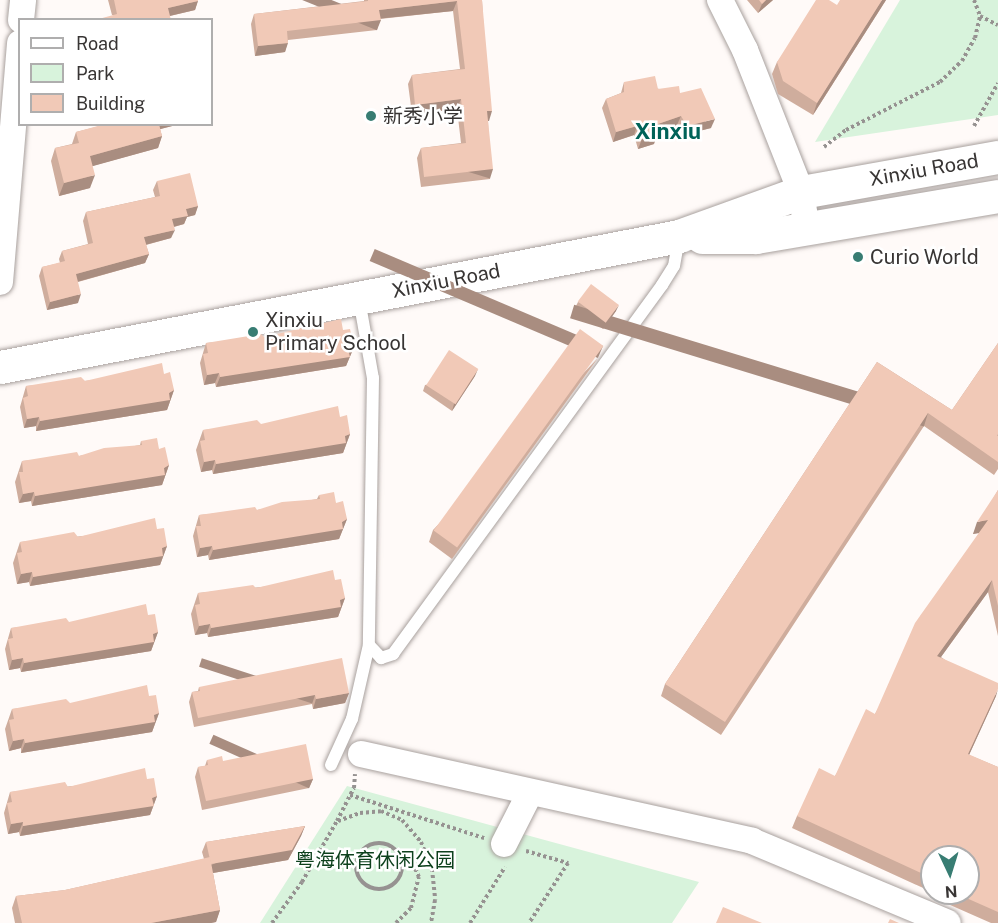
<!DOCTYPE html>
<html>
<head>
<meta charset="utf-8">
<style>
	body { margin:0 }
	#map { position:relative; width:998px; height:923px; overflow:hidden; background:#fffaf8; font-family:"Public Sans","Noto Sans SC",sans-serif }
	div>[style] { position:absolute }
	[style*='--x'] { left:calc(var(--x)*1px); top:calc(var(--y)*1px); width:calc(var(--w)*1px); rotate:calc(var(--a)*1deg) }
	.green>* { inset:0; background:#d8f3dc }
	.path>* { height:4px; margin-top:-2px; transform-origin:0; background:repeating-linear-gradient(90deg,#969291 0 3px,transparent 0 6px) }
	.path>.ring { margin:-2px; padding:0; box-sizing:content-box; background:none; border:4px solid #969291; border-radius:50% }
	.roads { filter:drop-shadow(0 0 2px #a9a19e) drop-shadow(0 0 2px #a9a19e) }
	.service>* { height:12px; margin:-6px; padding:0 6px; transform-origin:6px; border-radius:6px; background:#fff }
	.minor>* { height:26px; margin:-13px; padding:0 13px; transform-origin:13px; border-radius:13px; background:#fff }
	.secondary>* { height:33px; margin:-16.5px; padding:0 16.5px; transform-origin:16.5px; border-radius:16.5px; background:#fff }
	.wall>* { inset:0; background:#cfad9d }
	.shaded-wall>* { inset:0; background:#a98d80; transform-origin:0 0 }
	.building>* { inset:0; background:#f1c9b7; transform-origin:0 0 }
	.dots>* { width:16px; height:16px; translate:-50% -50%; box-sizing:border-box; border:3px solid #fff; border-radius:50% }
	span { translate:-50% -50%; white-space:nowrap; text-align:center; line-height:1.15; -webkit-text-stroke:5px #fff; paint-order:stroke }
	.poi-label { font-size:20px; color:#383534 }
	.left { translate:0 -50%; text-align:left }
	.street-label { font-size:20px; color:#383534 }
	.park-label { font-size:20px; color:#0d411d }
	.quarter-label { font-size:22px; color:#006258; font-weight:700 }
	.legend { position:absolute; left:18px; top:18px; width:195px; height:108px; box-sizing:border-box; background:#fff; border:2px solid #afaeae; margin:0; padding:8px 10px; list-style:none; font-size:18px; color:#383534 }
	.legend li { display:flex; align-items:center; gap:12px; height:30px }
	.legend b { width:30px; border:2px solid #afaeae }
	.north { position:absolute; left:920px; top:845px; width:60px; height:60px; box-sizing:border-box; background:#fff; border:2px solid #afaeae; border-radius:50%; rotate:176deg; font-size:16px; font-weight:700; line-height:24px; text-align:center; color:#383534 }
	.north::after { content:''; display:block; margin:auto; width:21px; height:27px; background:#387d73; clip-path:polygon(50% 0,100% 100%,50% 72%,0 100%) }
</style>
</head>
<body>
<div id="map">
	<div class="green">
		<div style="clip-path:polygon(900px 0,998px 0,998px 115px,815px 142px)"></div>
		<div style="clip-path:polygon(347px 786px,699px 882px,672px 923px,260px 923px)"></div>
	</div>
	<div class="path">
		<div style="--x:974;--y:0;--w:17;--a:69"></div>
		<div style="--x:980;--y:16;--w:20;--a:27"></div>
		<div style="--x:974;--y:126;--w:49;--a:-60.8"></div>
		<div style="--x:824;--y:147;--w:28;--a:-38"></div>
		<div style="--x:846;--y:130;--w:106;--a:-27.1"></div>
		<div style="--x:940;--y:82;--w:30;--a:-44"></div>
		<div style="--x:962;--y:61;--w:26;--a:-61"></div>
		<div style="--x:975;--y:38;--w:23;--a:-77"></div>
		<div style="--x:350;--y:795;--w:141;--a:17.8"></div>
		<div style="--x:338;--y:821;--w:23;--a:-20"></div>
		<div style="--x:360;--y:813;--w:21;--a:-5"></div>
		<div style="--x:381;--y:811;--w:23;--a:23"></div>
		<div style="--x:402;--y:820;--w:29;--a:49"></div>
		<div style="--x:421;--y:842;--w:29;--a:68"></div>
		<div style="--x:432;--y:869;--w:31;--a:84"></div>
		<div style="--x:435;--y:900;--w:23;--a:100"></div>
		<div class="ring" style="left:356px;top:843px;width:42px;height:42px"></div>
		<div style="--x:526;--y:851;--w:44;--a:15.9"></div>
		<div style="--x:568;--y:863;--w:72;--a:123"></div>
		<div style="--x:272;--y:923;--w:51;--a:-53.8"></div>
		<div style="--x:302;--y:882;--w:70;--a:-60.2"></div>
		<div style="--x:337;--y:821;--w:37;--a:-63"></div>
		<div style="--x:354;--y:788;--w:14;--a:-86"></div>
		<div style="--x:396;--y:923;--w:21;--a:-45"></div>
		<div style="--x:411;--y:908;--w:32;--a:-76"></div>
		<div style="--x:419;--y:877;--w:14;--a:-115"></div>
		<div style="--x:413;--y:864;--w:17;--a:-144"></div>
		<div style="--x:470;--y:923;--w:66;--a:-58"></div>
	</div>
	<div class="roads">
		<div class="service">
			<div style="--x:359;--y:299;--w:80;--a:80"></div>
			<div style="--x:373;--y:378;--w:267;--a:90.9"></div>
			<div style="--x:369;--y:645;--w:18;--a:47"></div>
			<div style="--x:381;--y:658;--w:13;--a:-18"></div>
			<div style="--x:393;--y:654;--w:457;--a:-53.9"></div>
			<div style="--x:662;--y:285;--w:22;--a:-58"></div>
			<div style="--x:674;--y:266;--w:27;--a:-80"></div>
			<div style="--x:331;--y:765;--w:51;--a:-65.5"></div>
			<div style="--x:352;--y:719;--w:76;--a:-77.1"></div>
		</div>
		<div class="minor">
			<div style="--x:720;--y:0;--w:56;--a:63.4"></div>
			<div style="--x:745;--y:50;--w:153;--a:68.5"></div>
			<div style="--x:801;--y:192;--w:36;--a:81"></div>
			<div style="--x:21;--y:20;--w:20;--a:-84"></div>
			<div style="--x:0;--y:282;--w:240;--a:-85.2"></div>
			<div style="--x:361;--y:754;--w:401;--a:12.5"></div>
			<div style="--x:752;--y:841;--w:212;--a:22.7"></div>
			<div style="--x:504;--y:844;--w:57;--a:-63"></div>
		</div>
		<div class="secondary">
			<div style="--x:702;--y:237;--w:54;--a:0"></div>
			<div style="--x:756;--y:237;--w:245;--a:-9.6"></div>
			<div style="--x:0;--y:367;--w:692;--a:-10.92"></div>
			<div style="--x:679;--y:236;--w:130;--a:-19.8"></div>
			<div style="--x:801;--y:192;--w:200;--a:-10.1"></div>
		</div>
	</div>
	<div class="wall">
		<div style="clip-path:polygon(108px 0,198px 0,195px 10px,170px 16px,112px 15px)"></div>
		<div style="clip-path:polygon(364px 0,482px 0,489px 121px,488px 121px,490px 179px,421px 187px,417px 158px,421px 148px,461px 143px,457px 109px,412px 114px,408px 84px,412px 75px,460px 69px,453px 11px,380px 19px,377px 30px,288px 40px,285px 52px,255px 56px,251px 24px,254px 14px,364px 1px)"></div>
		<div style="clip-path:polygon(747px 0,773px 0,758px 13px)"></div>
		<div style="clip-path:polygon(886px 0,813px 115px,778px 94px,772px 74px,777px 62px,837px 5px)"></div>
		<div style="clip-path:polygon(624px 82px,680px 93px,711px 128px,683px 135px,677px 125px,656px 132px,654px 144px,638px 149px,634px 135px,613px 142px,602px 108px,606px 99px,621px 93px)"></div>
		<div style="clip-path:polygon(100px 124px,180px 124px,160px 129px,162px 136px,158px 148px,92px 166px,90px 188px,59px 196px,51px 161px,55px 148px,72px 144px,76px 132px,100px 126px)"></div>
		<div style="clip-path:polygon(157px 181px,198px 206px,195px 215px,187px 217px,184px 224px,174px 227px,171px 238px,146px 245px,149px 254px,145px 263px,78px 282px,78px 303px,47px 310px,39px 276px,42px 267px,60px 263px,59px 259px,62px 251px,88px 244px,83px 221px,86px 212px,155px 197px,153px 190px)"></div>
		<div style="clip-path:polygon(578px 302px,616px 311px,603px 329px,575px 308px)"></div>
		<div style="clip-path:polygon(343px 330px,354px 347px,346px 366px,216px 387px,215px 383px,204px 385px,200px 363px,206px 343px)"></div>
		<div style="clip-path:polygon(998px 343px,998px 469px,994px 475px,924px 426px,721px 735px,661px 696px,665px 684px,877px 362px,952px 410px)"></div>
		<div style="clip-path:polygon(598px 358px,452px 559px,429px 542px,433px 530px)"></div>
		<div style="clip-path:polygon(164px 374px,174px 390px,167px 410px,36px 431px,36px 426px,24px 428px,20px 407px,26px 386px)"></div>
		<div style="clip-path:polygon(475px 376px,452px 411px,423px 391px,425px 385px)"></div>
		<div style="clip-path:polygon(340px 417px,350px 434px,343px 453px,213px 474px,212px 470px,201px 472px,196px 450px,203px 430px)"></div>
		<div style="clip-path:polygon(141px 441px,159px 449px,169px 465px,162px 485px,32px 506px,31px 501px,19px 503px,15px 482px,22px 461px,79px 456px,140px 445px)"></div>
		<div style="clip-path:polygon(998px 490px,998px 636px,988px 592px,941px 657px,996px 696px,969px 755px,998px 767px,998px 923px,991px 923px,932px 897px,933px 893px,968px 893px,932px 857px,932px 892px,792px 828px,797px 816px,835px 776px,875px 714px,979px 533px,973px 534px)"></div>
		<div style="clip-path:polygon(319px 495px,336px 503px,347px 519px,339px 539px,209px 560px,208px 555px,197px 557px,193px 536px,199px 515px,257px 510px,317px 499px)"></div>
		<div style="clip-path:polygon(157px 529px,167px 546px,160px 565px,30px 586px,29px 582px,17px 584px,13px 563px,20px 542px)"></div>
		<div style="clip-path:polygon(335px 580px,345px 598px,338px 617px,208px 637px,207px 633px,195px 635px,191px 614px,198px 593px)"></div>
		<div style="clip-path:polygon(148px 615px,158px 632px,151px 651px,21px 672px,20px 668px,9px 670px,5px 649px,11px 628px)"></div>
		<div style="clip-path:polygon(199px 687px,349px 693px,345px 703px,313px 709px,312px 704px,194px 727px,189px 702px,192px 692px,198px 691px)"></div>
		<div style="clip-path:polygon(149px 696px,159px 713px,152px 732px,21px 753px,21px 748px,9px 751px,5px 729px,12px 709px)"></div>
		<div style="clip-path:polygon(207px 760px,223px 761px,313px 779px,309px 788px,202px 810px,195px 777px,198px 767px,205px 766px)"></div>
		<div style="clip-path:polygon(147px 779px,157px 796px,150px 815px,20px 836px,19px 832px,8px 834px,4px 813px,10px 792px)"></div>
		<div style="clip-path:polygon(305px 826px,301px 836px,288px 860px,213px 873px,220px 910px,216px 922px,211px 923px,15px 923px,12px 908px,16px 896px,65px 890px,204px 859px,202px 852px,206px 842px)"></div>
	</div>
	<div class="shaded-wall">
		<div style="clip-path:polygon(766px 0,773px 0,758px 13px,762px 4px)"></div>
		<div style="clip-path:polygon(882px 0,886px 0,813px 115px,817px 103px)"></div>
		<div style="clip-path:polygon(198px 1px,195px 10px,165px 17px,168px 8px)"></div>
		<div style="clip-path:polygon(457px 1px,453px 11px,376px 19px,379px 10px)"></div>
		<div style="left:381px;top:20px;width:11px;height:95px;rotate:112deg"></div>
		<div style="clip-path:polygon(288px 43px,285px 52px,255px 56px,258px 46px)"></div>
		<div style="clip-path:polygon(461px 99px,457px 109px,412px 114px,415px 105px)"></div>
		<div style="clip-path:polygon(487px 111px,492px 111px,489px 121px,483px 121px)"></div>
		<div style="clip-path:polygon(681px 116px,677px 125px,651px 134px,655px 125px)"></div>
		<div style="clip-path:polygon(715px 119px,711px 128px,683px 135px,687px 126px)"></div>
		<div style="clip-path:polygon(156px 124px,180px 124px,153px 131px)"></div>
		<div style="clip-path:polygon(637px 126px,634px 135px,613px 142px,616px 132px)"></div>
		<div style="clip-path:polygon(657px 135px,654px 144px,638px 149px,642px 139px)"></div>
		<div style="clip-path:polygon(162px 136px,158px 148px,86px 168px,90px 156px)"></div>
		<div style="left:493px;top:169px;width:10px;height:69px;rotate:107deg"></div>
		<div style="clip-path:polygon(95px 175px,90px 188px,59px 196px,64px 183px)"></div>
		<div style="clip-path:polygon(198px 206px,195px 215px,187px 217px,184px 224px,169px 228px,172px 219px,186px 209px)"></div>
		<div style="clip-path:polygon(175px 230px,171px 238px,141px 246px,144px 237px)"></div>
		<div style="clip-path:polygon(149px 254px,145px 263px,73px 283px,76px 274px)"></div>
		<div style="clip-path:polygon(81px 294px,78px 303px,47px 310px,50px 302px)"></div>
		<div style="clip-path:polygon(619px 305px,616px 311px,603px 329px,605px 322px)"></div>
		<div style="left:603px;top:346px;width:13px;height:248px;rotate:113deg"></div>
		<div style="clip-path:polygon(354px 347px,346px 366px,216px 387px,220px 377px,348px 349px)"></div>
		<div style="clip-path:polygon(478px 369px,475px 376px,452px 411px,454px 404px)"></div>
		<div style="clip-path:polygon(219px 373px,215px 383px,204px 385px,207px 375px)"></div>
		<div style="clip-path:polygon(174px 390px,167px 410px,36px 431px,40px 421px,169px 393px)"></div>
		<div style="left:928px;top:413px;width:14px;height:370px;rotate:107deg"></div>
		<div style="clip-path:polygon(39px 417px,36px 426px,24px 428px,27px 419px)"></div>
		<div style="clip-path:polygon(350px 434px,343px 453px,213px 474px,216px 464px,345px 436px)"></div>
		<div style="clip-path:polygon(215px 460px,212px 470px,201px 472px,204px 462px)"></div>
		<div style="clip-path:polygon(169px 465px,162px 485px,32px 506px,35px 496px,164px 468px)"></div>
		<div style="clip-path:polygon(34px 492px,31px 501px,19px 503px,23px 494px)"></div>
		<div style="clip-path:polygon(347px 519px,339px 539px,209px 560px,213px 550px,342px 522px)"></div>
		<div style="clip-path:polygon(988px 520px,984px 532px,973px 534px,977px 522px)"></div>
		<div style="clip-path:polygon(167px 546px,160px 565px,30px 586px,33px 577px,162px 548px)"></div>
		<div style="clip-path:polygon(212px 546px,208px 555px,197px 557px,200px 548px)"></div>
		<div style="clip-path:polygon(32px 572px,29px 582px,17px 584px,21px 574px)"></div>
		<div style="clip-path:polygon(992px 580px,988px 592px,933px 668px,937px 656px)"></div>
		<div style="clip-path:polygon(345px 598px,338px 617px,208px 637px,211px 628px,340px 600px)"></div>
		<div style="clip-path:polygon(210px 624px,207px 633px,195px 635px,199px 626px)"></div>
		<div style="clip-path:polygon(158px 632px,151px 651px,21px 672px,24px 663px,153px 634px)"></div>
		<div style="clip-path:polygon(23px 658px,20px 668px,9px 670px,12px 660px)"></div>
		<div style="clip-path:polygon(998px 689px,996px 696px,964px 766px,968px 754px)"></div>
		<div style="clip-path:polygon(349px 693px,345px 703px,313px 709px,316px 699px)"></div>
		<div style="left:315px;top:695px;width:9px;height:119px;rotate:108deg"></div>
		<div style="clip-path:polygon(159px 713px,152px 732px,21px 753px,25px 743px,154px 715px)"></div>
		<div style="clip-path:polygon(24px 739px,21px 748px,9px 751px,13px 741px)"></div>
		<div style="left:313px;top:779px;width:10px;height:109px;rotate:114deg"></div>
		<div style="clip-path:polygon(157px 796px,150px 815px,20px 836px,23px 826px,152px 798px)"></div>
		<div style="clip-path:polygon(23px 822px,19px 832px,8px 834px,11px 824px)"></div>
		<div style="clip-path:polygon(305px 826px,301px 836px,288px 860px,207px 874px,211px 865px)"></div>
		<div style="clip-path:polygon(220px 910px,216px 922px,211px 923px,151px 923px)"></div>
	</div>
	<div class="building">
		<div style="clip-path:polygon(114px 0,198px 0,198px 1px,168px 8px,171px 20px,95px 20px,117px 14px)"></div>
		<div style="clip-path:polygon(368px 0,482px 0,492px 111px,487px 111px,493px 169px,424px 177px,421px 148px,466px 143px,461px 99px,415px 105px,412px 75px,465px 69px,457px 1px,379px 10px,381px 20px,287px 31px,288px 43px,258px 46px,254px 14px,368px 1px)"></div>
		<div style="clip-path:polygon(759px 0,766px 0,762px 4px)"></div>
		<div style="clip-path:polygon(816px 0,829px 0,837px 5px,840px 0,882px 0,817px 103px,783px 81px,777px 62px)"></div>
		<div style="clip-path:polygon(655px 76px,658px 89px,679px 86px,680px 93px,701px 88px,715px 119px,687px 126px,681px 116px,655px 125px,657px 135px,642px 139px,637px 126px,616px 132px,606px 99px,624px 92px,624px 82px)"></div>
		<div style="clip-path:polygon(105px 124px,159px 124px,162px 136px,90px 156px,95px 175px,64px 183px,55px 148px,79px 143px,76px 132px)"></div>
		<div style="clip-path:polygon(190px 173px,198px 206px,186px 209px,188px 216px,172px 219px,175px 230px,144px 237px,149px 254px,76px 274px,81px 294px,50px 302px,42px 267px,65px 261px,62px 251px,93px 243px,86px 212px,160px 196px,157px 181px)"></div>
		<div style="left:591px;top:284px;width:35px;height:22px;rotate:37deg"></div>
		<div style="clip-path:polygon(341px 319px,343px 330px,350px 329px,354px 347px,348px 349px,350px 357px,220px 377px,219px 373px,207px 375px,203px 354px,208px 353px,206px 343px,261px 334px,264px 337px)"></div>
		<div style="left:580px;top:329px;width:29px;height:249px;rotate:36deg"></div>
		<div style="clip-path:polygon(998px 343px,998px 434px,997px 436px,998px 436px,998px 462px,928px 413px,725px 722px,665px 684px,877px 362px,952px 410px)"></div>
		<div style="left:449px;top:350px;width:35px;height:42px;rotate:33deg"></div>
		<div style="clip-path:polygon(162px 363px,164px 374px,170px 372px,174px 390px,169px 393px,170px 400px,40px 421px,39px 417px,27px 419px,23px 398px,28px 396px,26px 386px,81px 377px,85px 381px)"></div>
		<div style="clip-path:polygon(338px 406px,340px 417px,347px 415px,350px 434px,345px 436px,346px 443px,216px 464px,215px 460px,204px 462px,200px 441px,205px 440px,203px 430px,257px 420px,261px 424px)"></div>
		<div style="clip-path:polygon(157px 438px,159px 449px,165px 447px,169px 465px,164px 468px,165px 475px,35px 496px,34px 492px,23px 494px,19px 472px,23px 472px,22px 461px,77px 452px,79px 456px,104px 448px,142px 445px,141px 441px)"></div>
		<div style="clip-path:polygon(998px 490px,998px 606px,992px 580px,937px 656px,998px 683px,998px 689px,968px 754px,998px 767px,998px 912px,955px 893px,968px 893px,968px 857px,932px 857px,932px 878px,797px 816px,819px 768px,835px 776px,866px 709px,875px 714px,915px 623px,988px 520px,977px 522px)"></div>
		<div style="clip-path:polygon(334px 492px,336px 503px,343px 501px,347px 519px,342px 522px,343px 529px,213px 550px,212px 546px,200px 548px,196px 526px,201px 526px,199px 515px,255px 507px,257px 510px,282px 502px,320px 499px,319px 495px)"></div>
		<div style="clip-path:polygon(155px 518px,157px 529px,164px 528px,167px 546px,162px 548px,163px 556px,33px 577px,32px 572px,21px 574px,17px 553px,22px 552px,20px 542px,74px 532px,78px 537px)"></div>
		<div style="clip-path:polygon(333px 570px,335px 580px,341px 579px,345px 598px,340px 600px,341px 607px,211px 628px,210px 624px,199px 626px,195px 605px,200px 604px,198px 593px,253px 585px,256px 588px)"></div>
		<div style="clip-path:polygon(146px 604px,148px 615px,155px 614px,158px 632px,153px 634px,154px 642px,24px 663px,23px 658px,12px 660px,8px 639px,13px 638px,11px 628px,66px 618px,69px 622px)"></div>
		<div style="clip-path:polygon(342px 658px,349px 693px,316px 699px,315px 695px,198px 718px,192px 692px,200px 691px,199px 687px)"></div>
		<div style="clip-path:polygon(147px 685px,149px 696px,156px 695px,159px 713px,154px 715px,155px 722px,25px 743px,24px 739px,13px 741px,9px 720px,14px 719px,12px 709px,66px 699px,70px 703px)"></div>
		<div style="clip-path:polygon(306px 744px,313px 779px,206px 801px,198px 767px,208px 765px,207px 760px,222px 756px,223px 761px)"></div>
		<div style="clip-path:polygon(145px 768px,147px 779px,154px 778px,157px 796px,152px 798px,154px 806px,23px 826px,23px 822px,11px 824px,7px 803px,12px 802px,10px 792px,65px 782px,68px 787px)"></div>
		<div style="clip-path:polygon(305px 826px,292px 850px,211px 864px,206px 842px)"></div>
		<div style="clip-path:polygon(210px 857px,220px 910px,151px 923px,22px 923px,16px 896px,65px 890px)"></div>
		<div style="clip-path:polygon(723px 907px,762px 923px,716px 923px)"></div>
		<div style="clip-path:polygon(890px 919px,899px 923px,888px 923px)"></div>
	</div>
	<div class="dots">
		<div style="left:371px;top:116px;background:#387d73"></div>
		<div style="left:858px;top:257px;background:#387d73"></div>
		<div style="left:253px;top:332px;background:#387d73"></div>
	</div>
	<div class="poi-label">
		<span class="left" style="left:383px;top:116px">新秀小学</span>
		<span class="left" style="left:870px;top:257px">Curio World</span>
		<span class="left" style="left:265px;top:332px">Xinxiu<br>Primary School</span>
	</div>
	<div class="street-label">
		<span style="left:924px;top:170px;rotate:-10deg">Xinxiu Road</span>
		<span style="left:446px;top:281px;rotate:-11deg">Xinxiu Road</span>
	</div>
	<div class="park-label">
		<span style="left:375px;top:860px">粤海体育休闲公园</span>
	</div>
	<div class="quarter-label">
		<span style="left:668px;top:132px">Xinxiu</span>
	</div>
	<ul class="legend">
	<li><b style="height:8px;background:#fff"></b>Road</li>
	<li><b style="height:16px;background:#d8f3dc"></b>Park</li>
	<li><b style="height:16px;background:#f1c9b7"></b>Building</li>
	</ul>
	<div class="north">N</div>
</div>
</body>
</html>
